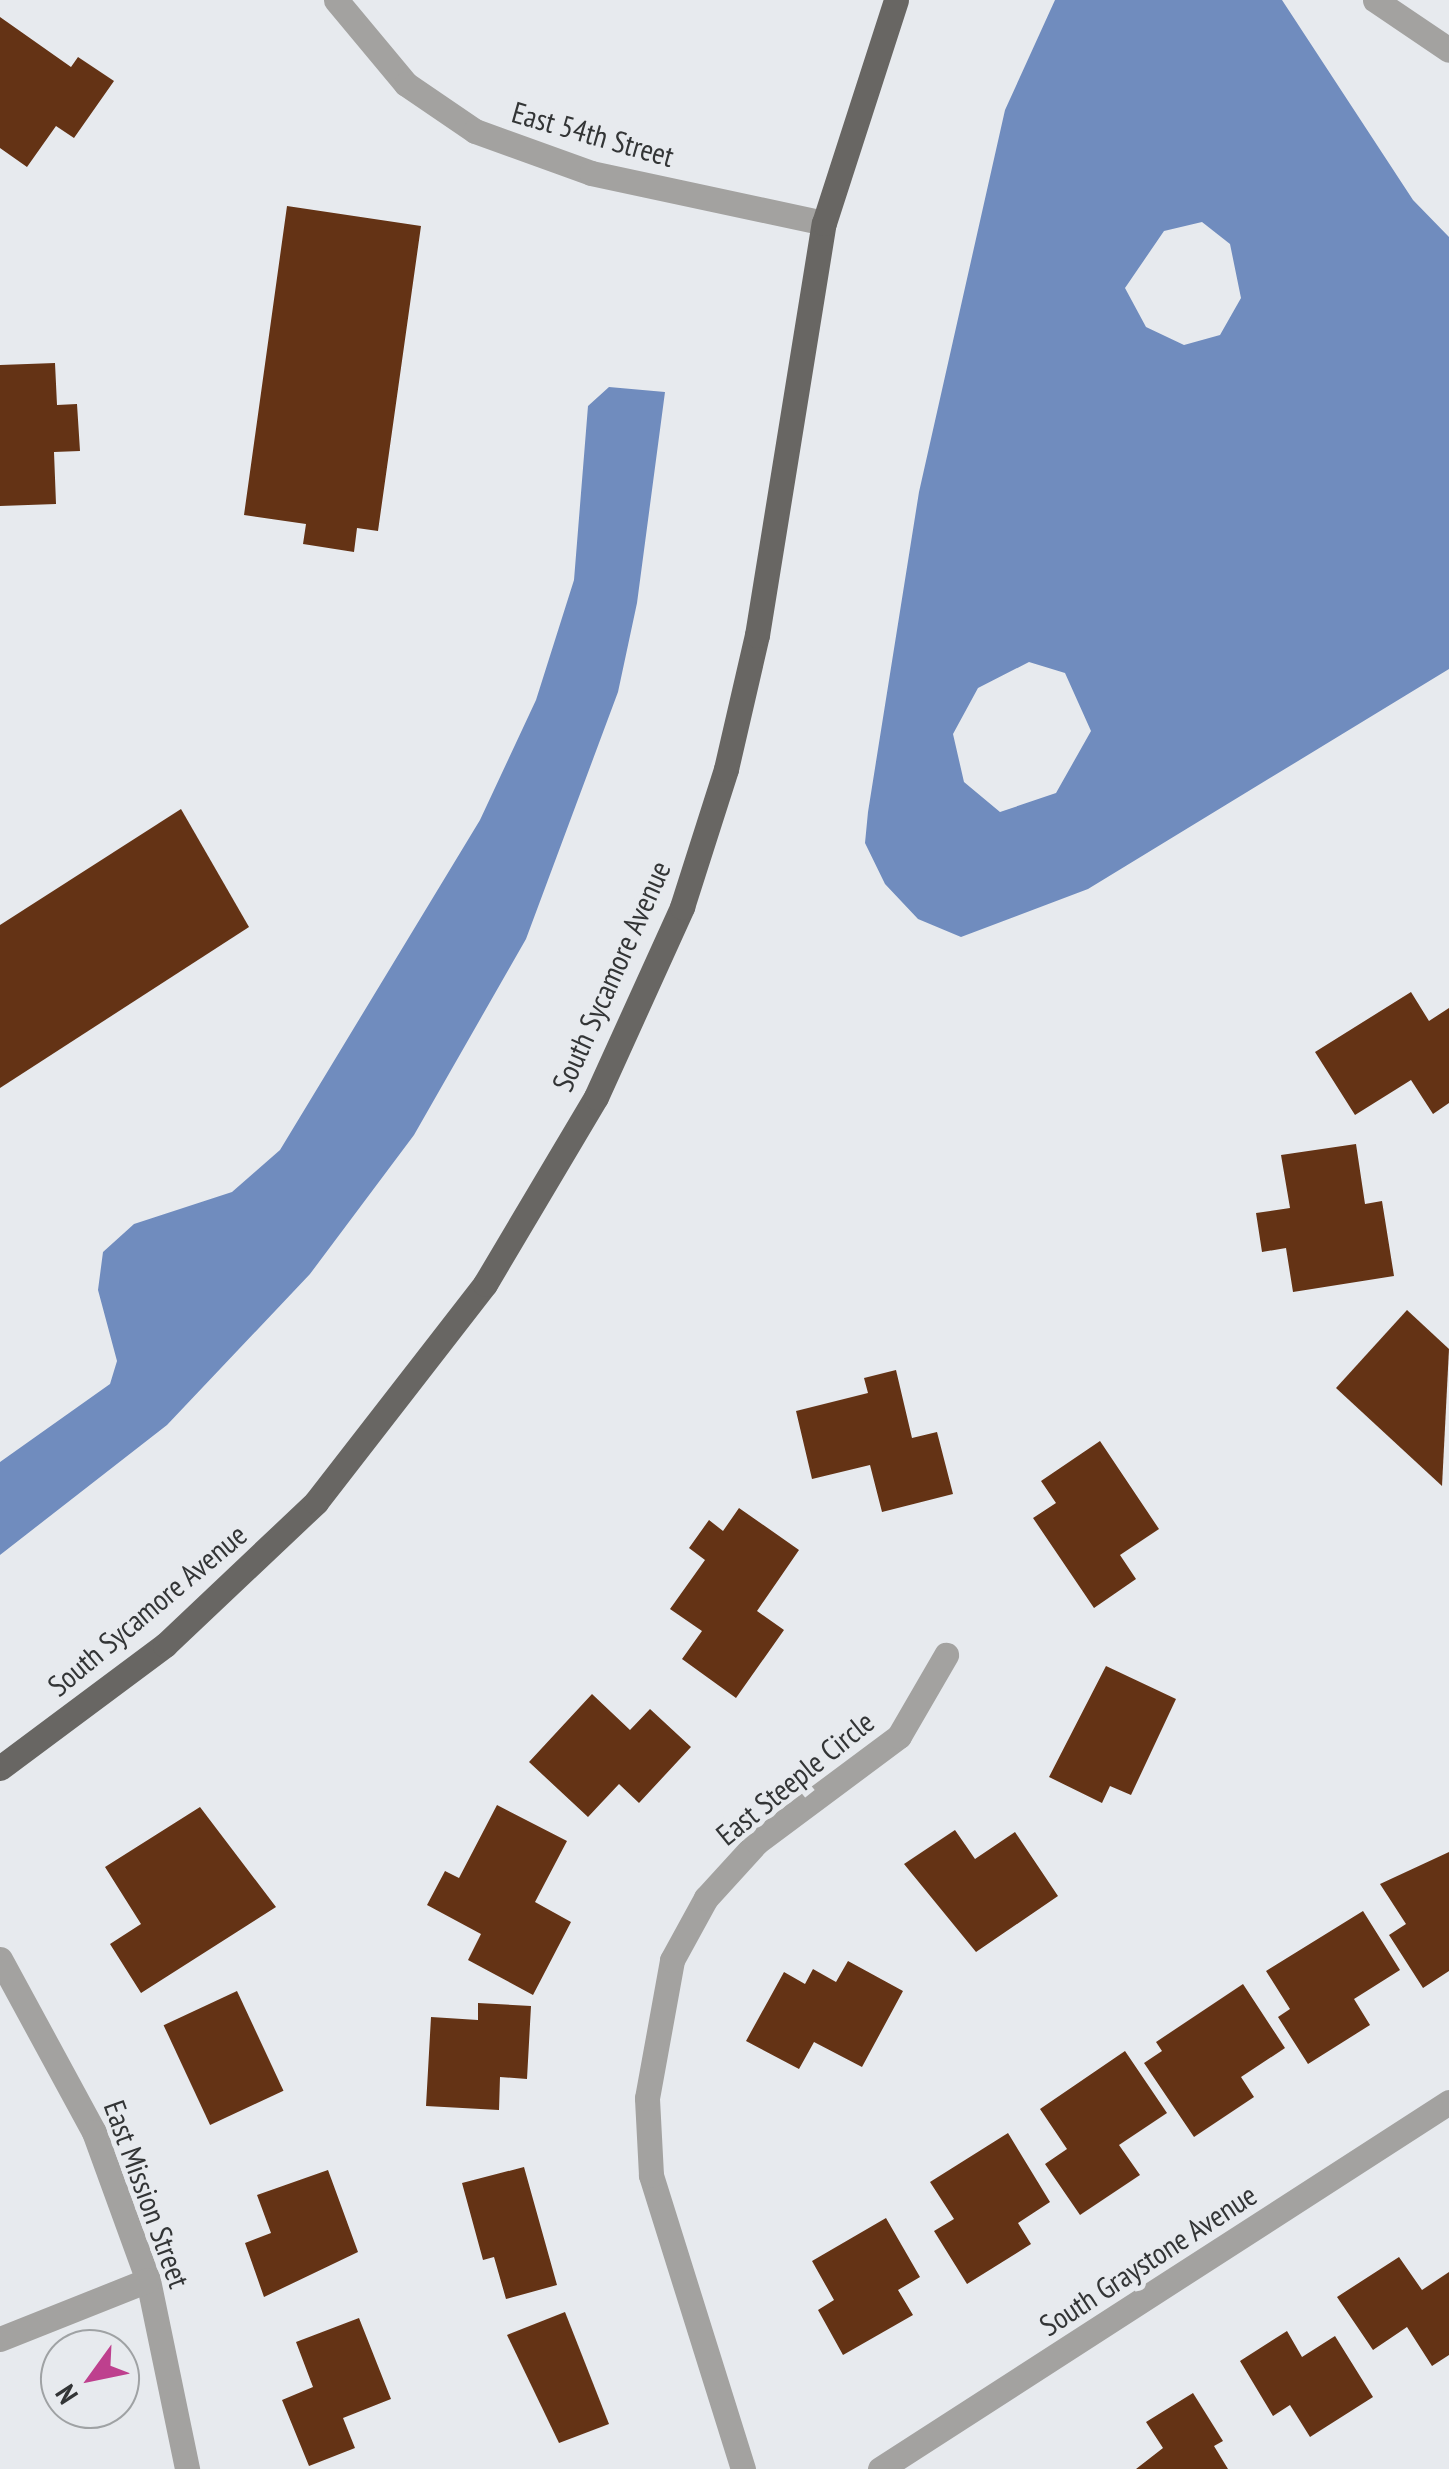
<!DOCTYPE html>
<html>
<head>
<meta charset="utf-8">
<style>
	body { margin:0 }
	#map { position:relative; width:1449px; height:2469px; overflow:hidden; background:#e7eaee; font-family:"PT Sans Narrow",sans-serif }
	div>[style] { position:absolute }
	[style*='--x'] { left:calc(var(--x)*1px); top:calc(var(--y)*1px); width:calc(var(--w)*1px); rotate:calc(var(--a)*1deg) }
	.water>* { inset:0; background:#708cbe }
	.building>* { inset:0; background:#643315; transform-origin:0 0 }
	.minor>* { height:25px; margin:-12.5px; padding:0 12.5px; transform-origin:12.5px; border-radius:12.5px; background:#a3a2a0 }
	.major>* { height:25px; margin:-12.5px; padding:0 12.5px; transform-origin:12.5px; border-radius:12.5px; background:#686663 }
	span { translate:-50% -50%; white-space:nowrap; text-align:center; line-height:1.15; -webkit-text-stroke:10px #e7eaee; paint-order:stroke }
	.street-label { font-size:30px; color:#333536 }
	.north { position:absolute; left:40px; top:2329px; width:100px; height:100px; box-sizing:border-box; background:#e7eaee; border:2px solid #9fa2a4; border-radius:50%; rotate:237deg; font-size:28px; font-weight:700; line-height:40px; text-align:center; color:#333536 }
	.north::after { content:''; display:block; margin:auto; width:35px; height:45px; background:#be408e; clip-path:polygon(50% 0,100% 100%,50% 72%,0 100%) }
</style>
</head>
<body>
<div id="map">
	<div class="water">
		<div style="clip-path:polygon(evenodd,1055px 0,1282px 0,1413px 200px,1449px 237px,1449px 669px,1088px 889px,961px 937px,918px 919px,885px 884px,865px 843px,868px 812px,919px 492px,1005px 110px,1055px 0,1202px 222px,1230px 244px,1241px 298px,1220px 335px,1184px 345px,1146px 327px,1125px 288px,1164px 231px,1202px 222px,1055px 0,1029px 662px,1065px 673px,1091px 731px,1056px 793px,1000px 812px,964px 782px,953px 734px,978px 688px,1029px 662px)"></div>
		<div style="clip-path:polygon(609px 387px,665px 392px,637px 603px,618px 692px,526px 939px,414px 1135px,310px 1274px,167px 1425px,0 1555px,0 1462px,110px 1384px,117px 1361px,98px 1290px,103px 1252px,134px 1224px,232px 1192px,280px 1150px,480px 820px,536px 700px,574px 580px,588px 406px)"></div>
	</div>
	<div class="building">
		<div style="clip-path:polygon(0 17px,71px 67px,78px 57px,114px 81px,74px 138px,56px 126px,27px 167px,0 148px)"></div>
		<div style="clip-path:polygon(287px 206px,421px 226px,378px 531px,357px 528px,354px 552px,303px 544px,306px 524px,244px 515px)"></div>
		<div style="clip-path:polygon(55px 363px,57px 405px,77px 404px,80px 451px,54px 452px,56px 504px,0 506px,0 365px)"></div>
		<div style="clip-path:polygon(181px 809px,249px 927px,0 1088px,0 925px)"></div>
		<div style="clip-path:polygon(1411px 992px,1429px 1021px,1449px 1008px,1449px 1103px,1433px 1114px,1411px 1080px,1355px 1115px,1315px 1052px)"></div>
		<div style="clip-path:polygon(1356px 1144px,1365px 1204px,1382px 1201px,1394px 1276px,1293px 1292px,1286px 1248px,1262px 1252px,1256px 1213px,1290px 1208px,1281px 1155px)"></div>
		<div style="clip-path:polygon(1407px 1310px,1449px 1349px,1442px 1486px,1336px 1388px)"></div>
		<div style="clip-path:polygon(896px 1370px,912px 1438px,937px 1432px,953px 1494px,882px 1512px,870px 1465px,812px 1479px,796px 1411px,868px 1393px,864px 1378px)"></div>
		<div style="clip-path:polygon(1100px 1441px,1159px 1529px,1120px 1555px,1136px 1579px,1094px 1608px,1033px 1518px,1056px 1503px,1041px 1481px)"></div>
		<div style="clip-path:polygon(739px 1508px,799px 1550px,757px 1611px,784px 1630px,736px 1698px,682px 1659px,702px 1631px,670px 1609px,705px 1560px,689px 1548px,709px 1520px,723px 1531px)"></div>
		<div style="clip-path:polygon(1106px 1666px,1176px 1699px,1131px 1795px,1110px 1786px,1102px 1803px,1049px 1777px)"></div>
		<div style="clip-path:polygon(592px 1694px,630px 1730px,650px 1709px,691px 1747px,639px 1803px,619px 1784px,588px 1817px,529px 1762px)"></div>
		<div style="clip-path:polygon(497px 1805px,567px 1841px,535px 1902px,571px 1922px,533px 1995px,468px 1960px,481px 1934px,427px 1905px,445px 1871px,459px 1878px)"></div>
		<div style="clip-path:polygon(200px 1807px,276px 1907px,141px 1993px,110px 1944px,141px 1924px,105px 1867px)"></div>
		<div style="clip-path:polygon(955px 1830px,975px 1859px,1015px 1832px,1058px 1896px,976px 1952px,904px 1864px)"></div>
		<div style="clip-path:polygon(1449px 1852px,1449px 1971px,1423px 1988px,1389px 1935px,1406px 1924px,1380px 1884px)"></div>
		<div style="clip-path:polygon(1363px 1911px,1400px 1970px,1354px 1999px,1370px 2025px,1308px 2064px,1278px 2017px,1290px 2009px,1266px 1971px)"></div>
		<div style="clip-path:polygon(848px 1961px,903px 1991px,862px 2067px,814px 2042px,799px 2069px,746px 2041px,784px 1972px,805px 1984px,813px 1969px,836px 1982px)"></div>
		<div style="clip-path:polygon(1243px 1984px,1285px 2048px,1241px 2077px,1254px 2097px,1194px 2137px,1144px 2063px,1162px 2051px,1156px 2042px)"></div>
		<div style="left:237px;top:1991px;width:110px;height:81px;rotate:65deg"></div>
		<div style="clip-path:polygon(478px 2003px,531px 2006px,527px 2079px,500px 2077px,499px 2110px,426px 2106px,431px 2017px,478px 2020px)"></div>
		<div style="clip-path:polygon(1125px 2051px,1167px 2113px,1119px 2145px,1140px 2175px,1080px 2215px,1045px 2164px,1067px 2149px,1040px 2109px)"></div>
		<div style="clip-path:polygon(1008px 2133px,1050px 2202px,1018px 2223px,1031px 2244px,967px 2284px,934px 2231px,954px 2219px,930px 2182px)"></div>
		<div style="clip-path:polygon(524px 2167px,557px 2285px,506px 2299px,494px 2257px,483px 2260px,462px 2183px)"></div>
		<div style="clip-path:polygon(328px 2170px,358px 2252px,264px 2297px,245px 2243px,271px 2233px,257px 2195px)"></div>
		<div style="clip-path:polygon(886px 2218px,920px 2277px,898px 2290px,913px 2315px,843px 2355px,818px 2310px,834px 2300px,812px 2261px)"></div>
		<div style="clip-path:polygon(1399px 2257px,1422px 2290px,1449px 2272px,1449px 2355px,1432px 2366px,1407px 2327px,1373px 2350px,1337px 2297px)"></div>
		<div style="clip-path:polygon(565px 2312px,609px 2424px,559px 2443px,507px 2335px)"></div>
		<div style="clip-path:polygon(359px 2318px,391px 2399px,343px 2418px,355px 2448px,309px 2466px,282px 2400px,313px 2387px,296px 2342px)"></div>
		<div style="clip-path:polygon(1287px 2331px,1302px 2357px,1335px 2336px,1373px 2397px,1310px 2437px,1290px 2405px,1273px 2416px,1240px 2361px)"></div>
		<div style="clip-path:polygon(1193px 2393px,1223px 2441px,1214px 2446px,1228px 2469px,1136px 2469px,1163px 2448px,1146px 2422px)"></div>
	</div>
	<div class="minor">
		<div style="--x:336;--y:0;--w:109;--a:50.2"></div>
		<div style="--x:406;--y:84;--w:83;--a:34.3"></div>
		<div style="--x:475;--y:131;--w:123;--a:19.9"></div>
		<div style="--x:591;--y:173;--w:238;--a:12.1"></div>
		<div style="--x:1375;--y:0;--w:89;--a:34"></div>
		<div style="--x:0;--y:1959;--w:197;--a:61.5"></div>
		<div style="--x:94;--y:2132;--w:158;--a:70"></div>
		<div style="--x:148;--y:2280;--w:193;--a:78.3"></div>
		<div style="--x:0;--y:2339;--w:159;--a:-21.7"></div>
		<div style="--x:743;--y:2469;--w:308;--a:-107.4"></div>
		<div style="--x:651;--y:2175;--w:77;--a:-93"></div>
		<div style="--x:647;--y:2098;--w:140;--a:-79.7"></div>
		<div style="--x:672;--y:1960;--w:71;--a:-61.3"></div>
		<div style="--x:706;--y:1898;--w:76;--a:-47.7"></div>
		<div style="--x:757;--y:1842;--w:177;--a:-36.7"></div>
		<div style="--x:899;--y:1736;--w:94;--a:-59.9"></div>
		<div style="--x:880;--y:2469;--w:677;--a:-32.82"></div>
	</div>
	<div class="major">
		<div style="--x:0;--y:1768;--w:206;--a:-36.7"></div>
		<div style="--x:165;--y:1645;--w:208;--a:-43.4"></div>
		<div style="--x:316;--y:1502;--w:276;--a:-52.2"></div>
		<div style="--x:485;--y:1284;--w:217;--a:-59.3"></div>
		<div style="--x:596;--y:1097;--w:209;--a:-65.6"></div>
		<div style="--x:682;--y:907;--w:145;--a:-72.3"></div>
		<div style="--x:726;--y:769;--w:138;--a:-77"></div>
		<div style="--x:757;--y:635;--w:417;--a:-80.8"></div>
		<div style="--x:824;--y:223;--w:234;--a:-72.1"></div>
	</div>
	<div class="street-label">
		<span style="left:593px;top:134px;rotate:16deg">East 54th Street</span>
		<span style="left:611px;top:976px;rotate:-66deg">South Sycamore Avenue</span>
		<span style="left:147px;top:1610px;rotate:-40deg">South Sycamore Avenue</span>
		<span style="left:795px;top:1778px;rotate:-39deg">East Steeple Circle</span>
		<span style="left:147px;top:2194px;rotate:70deg">East Mission Street</span>
		<span style="left:1148px;top:2260px;rotate:-33deg">South Graystone Avenue</span>
	</div>
	<div class="north">N</div>
</div>
</body>
</html>
